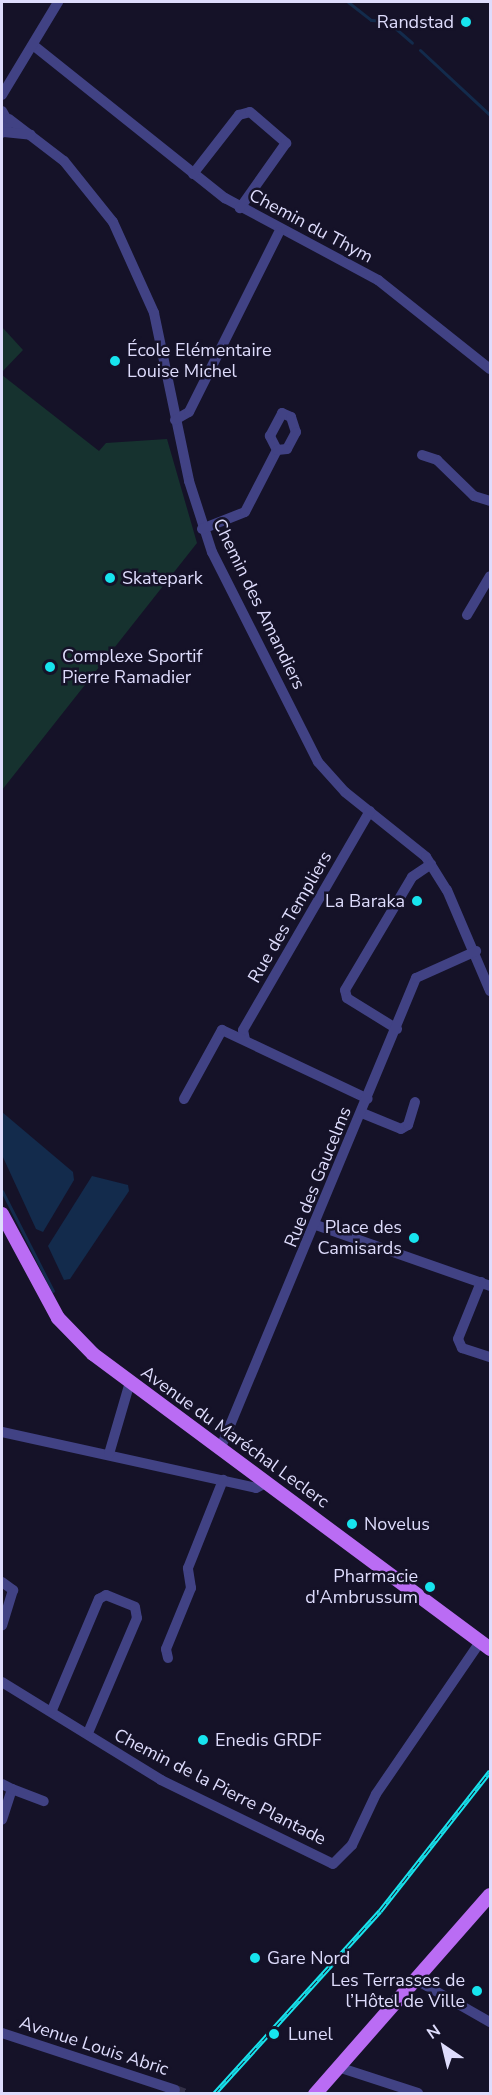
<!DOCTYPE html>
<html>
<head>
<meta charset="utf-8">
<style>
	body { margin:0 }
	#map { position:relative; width:492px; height:2095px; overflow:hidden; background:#151228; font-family:"Nunito Sans",sans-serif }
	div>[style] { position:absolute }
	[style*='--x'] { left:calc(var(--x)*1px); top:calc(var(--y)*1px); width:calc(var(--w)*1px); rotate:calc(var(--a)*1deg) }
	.green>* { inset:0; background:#16322f }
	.water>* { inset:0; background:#132b4c }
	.stream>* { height:3px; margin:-1.5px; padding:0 1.5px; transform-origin:1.5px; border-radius:1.5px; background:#132b4c }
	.minor-tunnel>* { height:10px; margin-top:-5px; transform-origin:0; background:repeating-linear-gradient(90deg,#333048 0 10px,transparent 0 15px) }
	.minor>* { height:10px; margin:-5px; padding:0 5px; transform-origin:5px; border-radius:5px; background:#414284 }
	.major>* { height:14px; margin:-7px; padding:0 7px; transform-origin:7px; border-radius:7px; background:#ba6cf4 }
	.rail>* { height:5px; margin-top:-2.5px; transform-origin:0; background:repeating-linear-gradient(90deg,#151228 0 9px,#17e4ee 0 18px); box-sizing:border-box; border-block:2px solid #17e4ee }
	.dots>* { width:16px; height:16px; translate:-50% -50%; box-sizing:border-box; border:3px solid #151228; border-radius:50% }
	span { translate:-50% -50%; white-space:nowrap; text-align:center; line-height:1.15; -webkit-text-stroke:5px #151228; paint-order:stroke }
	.poi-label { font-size:18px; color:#dedcfc }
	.right { translate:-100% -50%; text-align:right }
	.left { translate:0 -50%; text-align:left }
	.street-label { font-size:18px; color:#dedcfc }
	.frame { position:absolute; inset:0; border:3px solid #dedcfc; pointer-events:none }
	.north { position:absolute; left:414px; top:2017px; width:60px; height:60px; -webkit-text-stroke:4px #151228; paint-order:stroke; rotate:325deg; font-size:16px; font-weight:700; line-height:24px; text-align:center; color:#dedcfc }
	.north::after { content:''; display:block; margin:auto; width:21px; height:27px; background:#dedcfc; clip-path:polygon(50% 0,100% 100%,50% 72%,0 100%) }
</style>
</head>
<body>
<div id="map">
	<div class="green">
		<div style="clip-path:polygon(2px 327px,23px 350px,2px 372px)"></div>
		<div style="clip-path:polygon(2px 375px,99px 451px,106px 443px,167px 439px,197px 543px,2px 790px)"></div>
	</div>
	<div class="water">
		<div style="clip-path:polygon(2px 1112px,73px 1172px,74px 1180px,43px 1232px,36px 1229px,2px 1155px)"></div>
		<div style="clip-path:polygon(92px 1176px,128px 1185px,129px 1191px,70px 1279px,64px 1280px,48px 1246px)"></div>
	</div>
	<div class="stream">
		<div style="--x:348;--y:2;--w:29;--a:38"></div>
		<div style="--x:371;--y:20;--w:16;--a:4"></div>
		<div style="--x:387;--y:21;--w:33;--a:41"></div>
		<div style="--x:420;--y:50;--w:96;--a:42.9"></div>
		<div style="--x:2;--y:1191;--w:112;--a:63"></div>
	</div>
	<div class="minor-tunnel">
		<div style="--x:175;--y:2090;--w:12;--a:20"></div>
	</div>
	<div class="minor">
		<div style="--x:33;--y:45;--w:246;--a:38.6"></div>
		<div style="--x:225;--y:198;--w:174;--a:28.2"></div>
		<div style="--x:378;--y:280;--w:143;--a:38.5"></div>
		<div style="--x:2;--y:95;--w:109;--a:-58.9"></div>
		<div style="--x:2;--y:111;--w:14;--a:60"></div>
		<div style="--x:9;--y:123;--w:12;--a:125"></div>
		<div style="--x:9;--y:119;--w:69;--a:37.4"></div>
		<div style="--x:64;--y:161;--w:78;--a:51.2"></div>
		<div style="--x:113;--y:222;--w:100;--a:65.7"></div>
		<div style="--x:154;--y:313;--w:172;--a:78.2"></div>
		<div style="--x:189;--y:481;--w:75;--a:72.1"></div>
		<div style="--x:212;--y:552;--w:235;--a:63.2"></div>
		<div style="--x:318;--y:762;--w:40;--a:48"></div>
		<div style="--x:345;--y:792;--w:104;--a:38.7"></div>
		<div style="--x:426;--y:857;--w:39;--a:58"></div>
		<div style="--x:447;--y:890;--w:110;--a:66.9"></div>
		<div style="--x:4;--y:132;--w:27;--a:6"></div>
		<div style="--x:193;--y:174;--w:75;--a:-52.1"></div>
		<div style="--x:239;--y:115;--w:11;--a:-15"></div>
		<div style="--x:250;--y:112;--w:48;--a:40.7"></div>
		<div style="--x:286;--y:143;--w:80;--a:125.3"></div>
		<div style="--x:175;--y:420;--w:16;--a:-30"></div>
		<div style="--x:189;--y:412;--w:201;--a:-63.4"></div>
		<div style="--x:422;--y:455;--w:16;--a:18"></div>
		<div style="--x:437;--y:460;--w:52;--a:44.2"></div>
		<div style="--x:474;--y:496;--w:17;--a:17"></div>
		<div style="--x:202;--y:529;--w:46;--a:-21.6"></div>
		<div style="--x:245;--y:512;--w:70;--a:-62.7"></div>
		<div style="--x:277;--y:450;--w:16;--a:-117"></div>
		<div style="--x:270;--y:436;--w:26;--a:-62"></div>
		<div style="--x:282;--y:413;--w:10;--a:24"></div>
		<div style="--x:291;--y:417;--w:16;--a:72"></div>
		<div style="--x:296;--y:432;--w:19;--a:118"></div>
		<div style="--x:287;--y:449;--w:10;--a:174"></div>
		<div style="--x:467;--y:615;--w:45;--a:-59.5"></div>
		<div style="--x:397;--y:1029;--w:59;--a:-148.2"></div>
		<div style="--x:347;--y:998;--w:8;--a:-104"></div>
		<div style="--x:345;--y:990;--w:131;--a:-59.3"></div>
		<div style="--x:412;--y:877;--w:23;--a:-34"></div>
		<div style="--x:245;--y:1040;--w:10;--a:-101"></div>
		<div style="--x:243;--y:1030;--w:253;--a:-59.9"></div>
		<div style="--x:184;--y:1099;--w:79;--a:-61.2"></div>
		<div style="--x:222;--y:1030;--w:161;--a:25.3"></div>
		<div style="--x:362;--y:1113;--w:42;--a:22.3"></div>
		<div style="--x:401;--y:1129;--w:8;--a:-30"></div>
		<div style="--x:408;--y:1125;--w:24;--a:-73"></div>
		<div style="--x:316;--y:1225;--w:184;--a:19.3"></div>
		<div style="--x:481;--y:1282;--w:61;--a:112"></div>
		<div style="--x:458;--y:1339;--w:10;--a:66"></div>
		<div style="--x:462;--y:1348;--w:29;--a:18"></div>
		<div style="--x:2;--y:1432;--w:260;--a:12.4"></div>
		<div style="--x:256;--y:1488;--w:13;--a:-27"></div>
		<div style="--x:221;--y:1447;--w:508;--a:-67.42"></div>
		<div style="--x:416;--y:978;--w:66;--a:-24.2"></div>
		<div style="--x:109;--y:1454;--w:75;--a:-73.7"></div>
		<div style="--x:2;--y:1582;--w:14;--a:36"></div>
		<div style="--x:13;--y:1590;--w:37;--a:107"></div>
		<div style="--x:168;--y:1658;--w:9;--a:-103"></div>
		<div style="--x:166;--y:1649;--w:66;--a:-67.7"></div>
		<div style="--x:191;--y:1588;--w:20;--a:-99"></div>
		<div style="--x:188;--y:1568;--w:95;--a:-68.3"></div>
		<div style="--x:2;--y:1682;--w:187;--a:31.6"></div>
		<div style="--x:161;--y:1780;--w:191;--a:26"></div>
		<div style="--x:333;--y:1864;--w:27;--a:-45"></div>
		<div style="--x:352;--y:1845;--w:56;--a:-64.8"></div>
		<div style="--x:376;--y:1794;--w:184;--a:-55.6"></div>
		<div style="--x:52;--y:1710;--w:121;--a:-67.1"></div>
		<div style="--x:99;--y:1599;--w:8;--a:-30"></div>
		<div style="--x:106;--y:1595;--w:31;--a:22"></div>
		<div style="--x:135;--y:1607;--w:11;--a:80"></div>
		<div style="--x:137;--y:1618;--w:125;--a:113.1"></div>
		<div style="--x:2;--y:1784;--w:11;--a:27"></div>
		<div style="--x:12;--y:1789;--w:32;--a:108"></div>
		<div style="--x:12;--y:1789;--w:34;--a:21"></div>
		<div style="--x:418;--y:1981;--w:83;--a:29.7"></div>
		<div style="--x:2;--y:2033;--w:182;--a:18.2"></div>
		<div style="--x:341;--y:2068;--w:81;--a:18"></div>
	</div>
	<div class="major">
		<div style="--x:2;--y:1214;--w:118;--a:61.7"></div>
		<div style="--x:58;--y:1318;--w:50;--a:45.8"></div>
		<div style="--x:93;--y:1354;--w:495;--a:36.6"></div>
		<div style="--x:315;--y:2094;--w:265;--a:-48.7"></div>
	</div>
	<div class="rail">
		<div style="--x:214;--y:2094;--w:247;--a:-47.8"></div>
		<div style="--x:380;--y:1911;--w:178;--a:-51.8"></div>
	</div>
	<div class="dots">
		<div style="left:466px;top:22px;background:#17e4ee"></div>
		<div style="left:115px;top:361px;background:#17e4ee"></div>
		<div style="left:110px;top:578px;background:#17e4ee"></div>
		<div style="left:50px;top:667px;background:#17e4ee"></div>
		<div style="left:417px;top:901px;background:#17e4ee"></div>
		<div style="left:414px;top:1238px;background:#17e4ee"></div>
		<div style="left:352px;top:1524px;background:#17e4ee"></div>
		<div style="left:430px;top:1587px;background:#17e4ee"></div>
		<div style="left:203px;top:1740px;background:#17e4ee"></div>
		<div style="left:255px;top:1958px;background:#17e4ee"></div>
		<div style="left:477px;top:1991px;background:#17e4ee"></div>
		<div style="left:274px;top:2034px;background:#17e4ee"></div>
	</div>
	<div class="poi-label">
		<span class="right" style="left:454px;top:22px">Randstad</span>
		<span class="left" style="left:127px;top:361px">École Elémentaire<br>Louise Michel</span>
		<span class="left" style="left:122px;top:578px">Skatepark</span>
		<span class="left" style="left:62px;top:667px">Complexe Sportif<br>Pierre Ramadier</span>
		<span class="right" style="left:405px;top:901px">La Baraka</span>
		<span class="right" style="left:402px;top:1238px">Place des<br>Camisards</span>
		<span class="left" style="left:364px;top:1524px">Novelus</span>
		<span class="right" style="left:418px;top:1587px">Pharmacie<br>d'Ambrussum</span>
		<span class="left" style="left:215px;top:1740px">Enedis GRDF</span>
		<span class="left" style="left:267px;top:1958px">Gare Nord</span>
		<span class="right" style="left:465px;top:1991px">Les Terrasses de<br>l’Hôtel de Ville</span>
		<span class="left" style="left:288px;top:2034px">Lunel</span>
	</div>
	<div class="street-label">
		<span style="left:311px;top:226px;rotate:28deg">Chemin du Thym</span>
		<span style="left:259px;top:604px;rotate:64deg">Chemin des Amandiers</span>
		<span style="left:290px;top:917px;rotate:-60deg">Rue des Templiers</span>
		<span style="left:318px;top:1177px;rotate:-68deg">Rue des Gaucelms</span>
		<span style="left:235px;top:1437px;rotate:36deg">Avenue du Maréchal Leclerc</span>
		<span style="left:220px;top:1787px;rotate:27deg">Chemin de la Pierre Plantade</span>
		<span style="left:94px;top:2046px;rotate:18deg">Avenue Louis Abric</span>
	</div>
	<div class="frame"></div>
	<div class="north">N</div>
</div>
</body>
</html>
